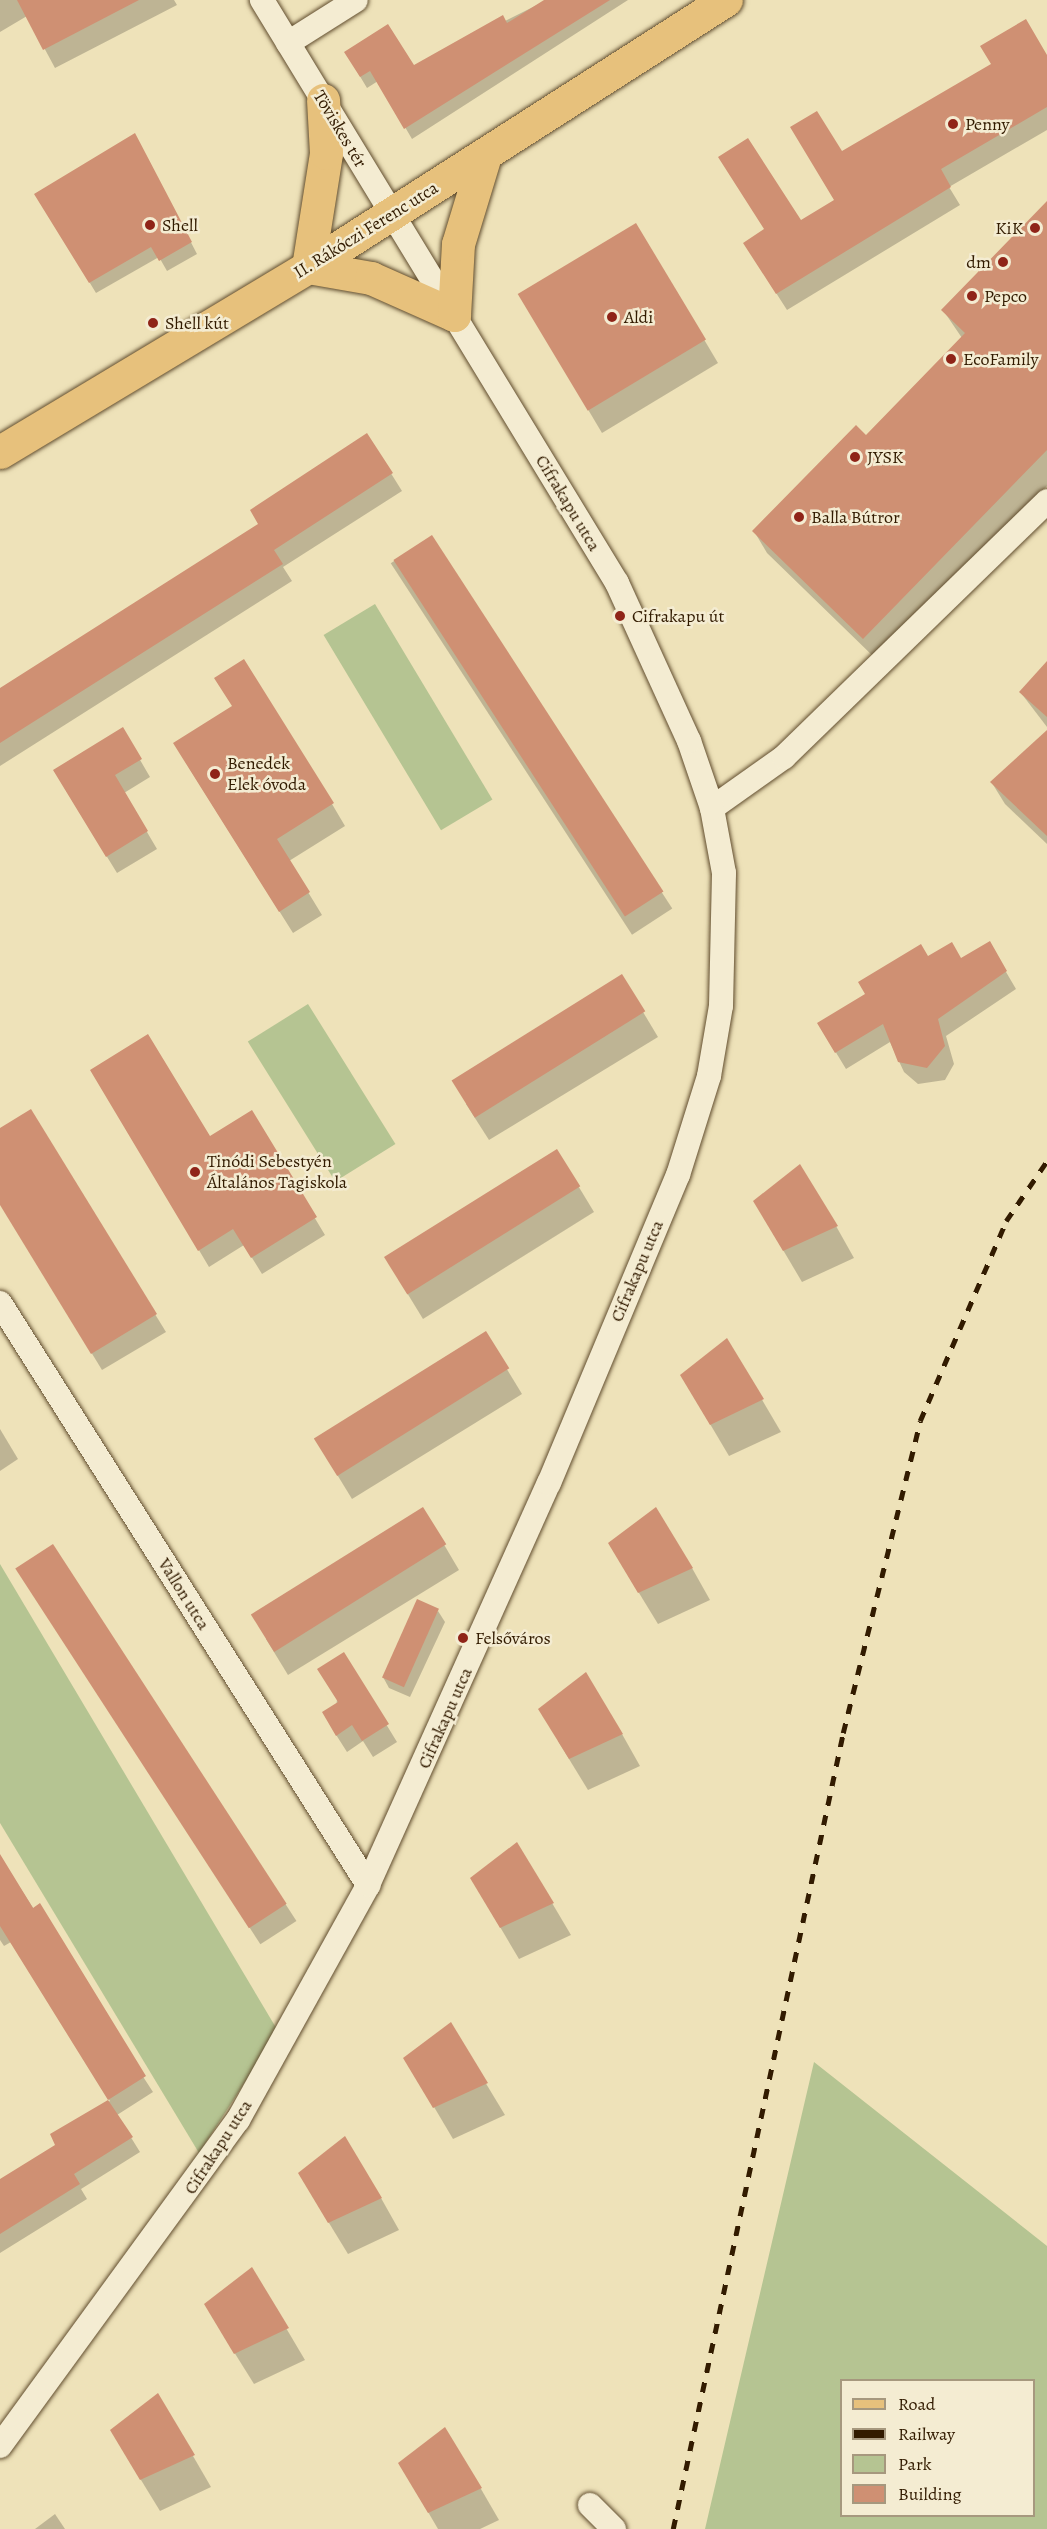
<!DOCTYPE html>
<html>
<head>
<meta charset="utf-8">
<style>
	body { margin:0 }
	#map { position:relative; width:1047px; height:2529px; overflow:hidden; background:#eee2b9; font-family:Alegreya,serif }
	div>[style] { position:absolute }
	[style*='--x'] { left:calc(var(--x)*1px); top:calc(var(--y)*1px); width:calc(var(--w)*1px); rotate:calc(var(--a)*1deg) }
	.green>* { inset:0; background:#b5c492; transform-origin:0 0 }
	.shadow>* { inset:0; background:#0003; transform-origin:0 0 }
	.building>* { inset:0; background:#cf9073; transform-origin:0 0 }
	.roads { filter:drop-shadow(0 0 2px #614d2e) drop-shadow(0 0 2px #614d2e) }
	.minor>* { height:24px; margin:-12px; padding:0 12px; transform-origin:12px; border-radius:12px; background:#f4ecd2 }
	.primary>* { height:33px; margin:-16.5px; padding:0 16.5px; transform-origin:16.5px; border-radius:16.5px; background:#e7c17c }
	.rail>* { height:4.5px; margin-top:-2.25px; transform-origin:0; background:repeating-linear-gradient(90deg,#321b00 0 10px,transparent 0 20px) }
	.dots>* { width:16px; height:16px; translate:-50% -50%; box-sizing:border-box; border:3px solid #f4ecd2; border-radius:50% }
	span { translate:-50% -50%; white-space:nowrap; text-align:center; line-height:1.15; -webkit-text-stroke:5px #f4ecd2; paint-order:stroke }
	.poi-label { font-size:18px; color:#321b00 }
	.left { translate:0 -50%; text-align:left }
	.right { translate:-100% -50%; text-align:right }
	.street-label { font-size:18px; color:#321b00 }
	.legend { position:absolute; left:840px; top:2379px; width:195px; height:138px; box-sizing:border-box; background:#f4ecd2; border:2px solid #a6987e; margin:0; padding:8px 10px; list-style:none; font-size:18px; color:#321b00 }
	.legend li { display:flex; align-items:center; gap:12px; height:30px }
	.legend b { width:30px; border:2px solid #a6987e }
</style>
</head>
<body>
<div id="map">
	<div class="green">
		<div style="left:375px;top:604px;width:228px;height:60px;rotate:59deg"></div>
		<div style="left:308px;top:1004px;width:165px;height:71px;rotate:58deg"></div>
		<div style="clip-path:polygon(0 1564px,278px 2031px,199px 2153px,0 1823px)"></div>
		<div style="clip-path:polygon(evenodd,814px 2062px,1047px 2246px,1047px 2529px,705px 2529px,814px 2062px,842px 2380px,1034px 2380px,1034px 2516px,842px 2516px,842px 2380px)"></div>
	</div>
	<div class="shadow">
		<div style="clip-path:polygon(0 0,174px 0,177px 5px,55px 68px,27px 16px,0 32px)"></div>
		<div style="clip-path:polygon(547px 0,628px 0,412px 139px,378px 81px,367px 88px,352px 63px,413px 67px)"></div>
		<div style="clip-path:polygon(1047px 58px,1047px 130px,949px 187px,960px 205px,787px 310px,755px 260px,836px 200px,841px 153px)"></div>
		<div style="clip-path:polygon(141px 146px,197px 254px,167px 271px,159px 257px,96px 293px,36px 194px)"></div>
		<div style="clip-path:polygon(1047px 214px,1047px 486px,877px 660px,767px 553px,754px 531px,866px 437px,962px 338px,943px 310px)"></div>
		<div style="clip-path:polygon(636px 225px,718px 363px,602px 433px,533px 317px)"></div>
		<div style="clip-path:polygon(367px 435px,402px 491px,283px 567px,292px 581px,0 766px,0 689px,260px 525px)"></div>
		<div style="left:431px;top:537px;width:443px;height:48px;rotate:57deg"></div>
		<div style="clip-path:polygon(1047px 663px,1047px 727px,1021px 693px)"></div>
		<div style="clip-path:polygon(122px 729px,150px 777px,124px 793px,157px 849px,117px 873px,64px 787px)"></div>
		<div style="clip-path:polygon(1047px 732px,1047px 844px,1005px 804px,992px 783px)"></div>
		<div style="clip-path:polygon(188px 766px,332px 804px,345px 826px,289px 861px,322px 915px,293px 933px)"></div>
		<div style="clip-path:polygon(989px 943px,1016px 989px,946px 1036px,954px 1064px,945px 1080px,918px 1084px,904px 1072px,890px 1042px,846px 1069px,829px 1041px,928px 958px,961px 960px)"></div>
		<div style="clip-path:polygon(643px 1012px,658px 1037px,489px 1140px,466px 1104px)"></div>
		<div style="clip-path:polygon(92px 1070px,210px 1138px,251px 1112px,325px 1235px,262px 1274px,244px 1245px,209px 1267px)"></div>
		<div style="clip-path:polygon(30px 1111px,166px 1332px,102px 1370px,0 1203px,0 1130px)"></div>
		<div style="clip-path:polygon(557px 1151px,594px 1212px,423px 1319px,401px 1283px)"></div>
		<div style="clip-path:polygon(836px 1226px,854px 1258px,802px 1282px,773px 1233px)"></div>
		<div style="clip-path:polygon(485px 1333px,522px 1394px,352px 1499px,330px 1463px)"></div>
		<div style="clip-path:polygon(727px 1340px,781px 1432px,729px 1456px,700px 1407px)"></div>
		<div style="clip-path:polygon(0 1429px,18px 1459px,0 1471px)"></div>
		<div style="clip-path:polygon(423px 1509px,459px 1570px,288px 1675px,266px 1639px)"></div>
		<div style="left:53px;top:1546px;width:447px;height:43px;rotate:57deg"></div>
		<div style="clip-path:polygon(692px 1568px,710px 1600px,658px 1624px,628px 1575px)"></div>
		<div style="clip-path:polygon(438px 1611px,445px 1622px,410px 1697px,389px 1688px,383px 1677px)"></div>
		<div style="clip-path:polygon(343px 1654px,397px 1742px,373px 1757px,363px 1741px,347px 1752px,333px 1730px)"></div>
		<div style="clip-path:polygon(622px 1734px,640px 1766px,588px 1790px,558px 1741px)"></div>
		<div style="clip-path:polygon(517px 1844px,571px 1935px,519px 1959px,490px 1910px)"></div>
		<div style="clip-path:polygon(0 1857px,153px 2092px,117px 2115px,140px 2152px,81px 2189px,87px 2199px,0 2253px,0 2181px,57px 2145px,52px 2135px,110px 2101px,11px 1942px,4px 1946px,0 1940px)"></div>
		<div style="clip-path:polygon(450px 2024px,505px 2115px,453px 2139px,424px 2090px)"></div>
		<div style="clip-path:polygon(381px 2198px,399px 2230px,348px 2254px,318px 2205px)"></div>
		<div style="clip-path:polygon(251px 2269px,305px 2360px,254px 2384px,224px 2336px)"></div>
		<div style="clip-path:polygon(445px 2429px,481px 2489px,499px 2520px,480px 2529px,438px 2529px,400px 2464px)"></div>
		<div style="clip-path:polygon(193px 2456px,211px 2487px,160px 2511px,130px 2462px)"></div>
		<div style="clip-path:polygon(55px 2514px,65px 2529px,35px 2529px)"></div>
	</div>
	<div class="building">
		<div style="clip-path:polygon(17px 0,139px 0,43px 50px)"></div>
		<div style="clip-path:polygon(544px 0,610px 0,404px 129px,370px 71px,360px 77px,344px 52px,388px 24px,414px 65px,503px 15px,507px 23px)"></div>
		<div style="clip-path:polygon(1026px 19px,1047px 55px,1047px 107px,941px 169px,951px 187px,776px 294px,743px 243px,764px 229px,718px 157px,748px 138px,801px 220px,834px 200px,790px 127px,817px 111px,842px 151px,991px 64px,980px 46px)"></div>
		<div style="clip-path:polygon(135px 133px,192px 242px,159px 261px,151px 247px,89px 283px,34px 194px)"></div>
		<div style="clip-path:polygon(1047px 201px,1047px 450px,863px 639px,752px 531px,856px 425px,866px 435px,965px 333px,941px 310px)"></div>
		<div style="left:636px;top:223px;width:136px;height:138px;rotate:59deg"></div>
		<div style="clip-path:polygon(367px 433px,393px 473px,274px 550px,283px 564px,0 743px,0 688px,258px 524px,250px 510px)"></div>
		<div style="left:432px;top:535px;width:425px;height:46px;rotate:57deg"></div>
		<div style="clip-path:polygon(244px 659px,334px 803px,277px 839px,310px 892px,279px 912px,173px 743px,232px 706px,214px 678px)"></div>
		<div style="clip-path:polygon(1047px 661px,1047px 717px,1019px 692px)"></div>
		<div style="clip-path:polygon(123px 727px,142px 759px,115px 775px,148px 831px,106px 857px,53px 770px)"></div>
		<div style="clip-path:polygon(1047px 730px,1047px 836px,990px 782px)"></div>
		<div style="clip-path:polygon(990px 941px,1007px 971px,938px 1019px,945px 1046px,927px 1068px,898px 1062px,883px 1024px,835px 1053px,817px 1023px,865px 994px,858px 982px,921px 944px,928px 956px,952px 942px,961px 958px)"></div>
		<div style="left:622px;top:974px;width:44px;height:201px;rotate:58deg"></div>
		<div style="clip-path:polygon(148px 1034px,210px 1136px,252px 1110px,317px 1217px,251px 1258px,233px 1229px,198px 1251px,90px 1070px)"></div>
		<div style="clip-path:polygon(31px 1109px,157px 1314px,91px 1354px,0 1205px,0 1128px)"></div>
		<div style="left:557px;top:1149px;width:44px;height:204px;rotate:58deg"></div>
		<div style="clip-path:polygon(800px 1164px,838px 1226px,783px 1251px,753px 1201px)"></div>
		<div style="left:486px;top:1331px;width:44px;height:203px;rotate:58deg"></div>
		<div style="clip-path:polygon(727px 1338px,764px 1399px,710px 1425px,680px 1375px)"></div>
		<div style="left:423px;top:1507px;width:44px;height:203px;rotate:58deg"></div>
		<div style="clip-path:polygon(656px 1507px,693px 1568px,638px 1593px,608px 1543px)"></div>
		<div style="left:53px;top:1544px;width:429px;height:45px;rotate:57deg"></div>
		<div style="left:417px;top:1599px;width:24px;height:86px;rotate:24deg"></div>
		<div style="clip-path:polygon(344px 1652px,389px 1724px,362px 1741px,352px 1725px,336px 1736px,322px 1712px,338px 1702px,317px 1669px)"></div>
		<div style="clip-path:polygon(586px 1672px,623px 1734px,569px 1759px,538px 1709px)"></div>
		<div style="clip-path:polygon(517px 1842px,554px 1903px,500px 1928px,470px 1878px)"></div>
		<div style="clip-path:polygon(0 1854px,33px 1908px,40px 1903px,146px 2076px,108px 2100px,0 1926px)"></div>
		<div style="clip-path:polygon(451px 2022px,488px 2083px,433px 2108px,403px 2058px)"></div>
		<div style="clip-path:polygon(108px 2100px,133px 2137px,74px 2174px,80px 2184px,0 2234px,0 2179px,55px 2145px,50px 2134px)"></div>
		<div style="clip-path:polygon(345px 2136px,382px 2198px,328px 2223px,298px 2173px)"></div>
		<div style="clip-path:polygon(252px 2267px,289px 2328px,234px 2354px,204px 2304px)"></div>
		<div style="clip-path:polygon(158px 2393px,195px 2455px,140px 2480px,110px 2430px)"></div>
		<div style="clip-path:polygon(445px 2427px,482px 2488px,428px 2513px,398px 2463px)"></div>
	</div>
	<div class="roads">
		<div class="minor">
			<div style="--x:288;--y:43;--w:80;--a:-32.3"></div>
			<div style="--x:712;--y:808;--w:88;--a:-35.3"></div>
			<div style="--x:784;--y:757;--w:367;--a:-44.2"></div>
			<div style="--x:0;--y:1303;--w:689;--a:57.69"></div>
			<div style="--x:0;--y:2446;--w:404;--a:-53.9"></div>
			<div style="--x:238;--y:2120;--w:269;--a:-61"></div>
			<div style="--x:368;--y:1885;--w:441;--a:-65.8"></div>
			<div style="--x:549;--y:1483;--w:334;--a:-67.3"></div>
			<div style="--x:678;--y:1175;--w:104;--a:-72.6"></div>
			<div style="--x:709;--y:1076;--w:71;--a:-80.3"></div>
			<div style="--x:721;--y:1006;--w:133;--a:-88.7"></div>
			<div style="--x:724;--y:873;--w:66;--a:-100.5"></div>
			<div style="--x:712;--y:808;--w:71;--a:-108.9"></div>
			<div style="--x:689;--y:741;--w:174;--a:-114.5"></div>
			<div style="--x:617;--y:583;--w:683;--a:-121.34"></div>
			<div style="--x:590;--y:2505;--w:34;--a:45"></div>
		</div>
		<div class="primary">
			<div style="--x:308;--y:267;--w:64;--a:9.9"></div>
			<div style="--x:371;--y:278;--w:91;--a:24"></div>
			<div style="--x:454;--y:315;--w:71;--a:-86.8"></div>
			<div style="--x:458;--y:244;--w:93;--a:-73.1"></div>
			<div style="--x:308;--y:267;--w:115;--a:-81"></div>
			<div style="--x:326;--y:153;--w:53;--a:-93.2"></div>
			<div style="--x:0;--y:452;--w:359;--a:-31"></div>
			<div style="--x:308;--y:267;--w:496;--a:-32.6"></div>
		</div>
	</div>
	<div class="rail">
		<div style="--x:673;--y:2529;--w:814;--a:-77.94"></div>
		<div style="--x:843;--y:1733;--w:321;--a:-76.1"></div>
		<div style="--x:920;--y:1421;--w:218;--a:-66.7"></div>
		<div style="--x:1006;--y:1221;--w:73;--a:-55.7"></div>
	</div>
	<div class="dots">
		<div style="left:953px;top:124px;background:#8f2418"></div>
		<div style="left:150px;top:225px;background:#8f2418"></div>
		<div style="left:1035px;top:228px;background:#8f2418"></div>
		<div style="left:1003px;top:262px;background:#8f2418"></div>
		<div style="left:972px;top:296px;background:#8f2418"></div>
		<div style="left:612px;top:317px;background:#8f2418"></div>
		<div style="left:153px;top:323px;background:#8f2418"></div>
		<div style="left:951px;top:359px;background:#8f2418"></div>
		<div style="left:855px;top:457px;background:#8f2418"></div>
		<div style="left:799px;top:517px;background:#8f2418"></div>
		<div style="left:620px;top:616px;background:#8f2418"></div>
		<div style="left:215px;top:774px;background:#8f2418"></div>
		<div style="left:195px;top:1172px;background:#8f2418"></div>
		<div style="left:463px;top:1638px;background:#8f2418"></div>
	</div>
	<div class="poi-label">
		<span class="left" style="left:965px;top:124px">Penny</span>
		<span class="left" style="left:162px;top:225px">Shell</span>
		<span class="right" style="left:1023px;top:228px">KiK</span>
		<span class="right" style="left:991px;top:262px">dm</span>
		<span class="left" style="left:984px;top:296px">Pepco</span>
		<span class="left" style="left:624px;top:317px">Aldi</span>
		<span class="left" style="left:165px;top:323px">Shell kút</span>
		<span class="left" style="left:963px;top:359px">EcoFamily</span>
		<span class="left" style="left:867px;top:457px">JYSK</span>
		<span class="left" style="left:811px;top:517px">Balla Bútror</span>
		<span class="left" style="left:632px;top:616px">Cifrakapu út</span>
		<span class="left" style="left:227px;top:774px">Benedek<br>Elek óvoda</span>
		<span class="left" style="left:207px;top:1172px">Tinódi Sebestyén<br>Általános Tagiskola</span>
		<span class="left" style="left:475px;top:1638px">Felsőváros</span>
	</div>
	<div class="street-label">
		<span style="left:340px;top:129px;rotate:59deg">Töviskes tér</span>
		<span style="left:366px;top:230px;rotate:-32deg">II. Rákóczi Ferenc utca</span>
		<span style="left:568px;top:503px;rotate:59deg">Cifrakapu utca</span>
		<span style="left:637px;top:1271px;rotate:-67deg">Cifrakapu utca</span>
		<span style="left:184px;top:1594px;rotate:58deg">Vallon utca</span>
		<span style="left:445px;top:1718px;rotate:-66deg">Cifrakapu utca</span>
		<span style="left:218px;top:2147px;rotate:-57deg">Cifrakapu utca</span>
	</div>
	<ul class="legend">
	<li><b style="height:8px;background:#e7c17c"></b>Road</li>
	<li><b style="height:8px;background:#321b00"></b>Railway</li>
	<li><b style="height:16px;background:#b5c492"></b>Park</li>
	<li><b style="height:16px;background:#cf9073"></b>Building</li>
	</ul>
</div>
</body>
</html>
